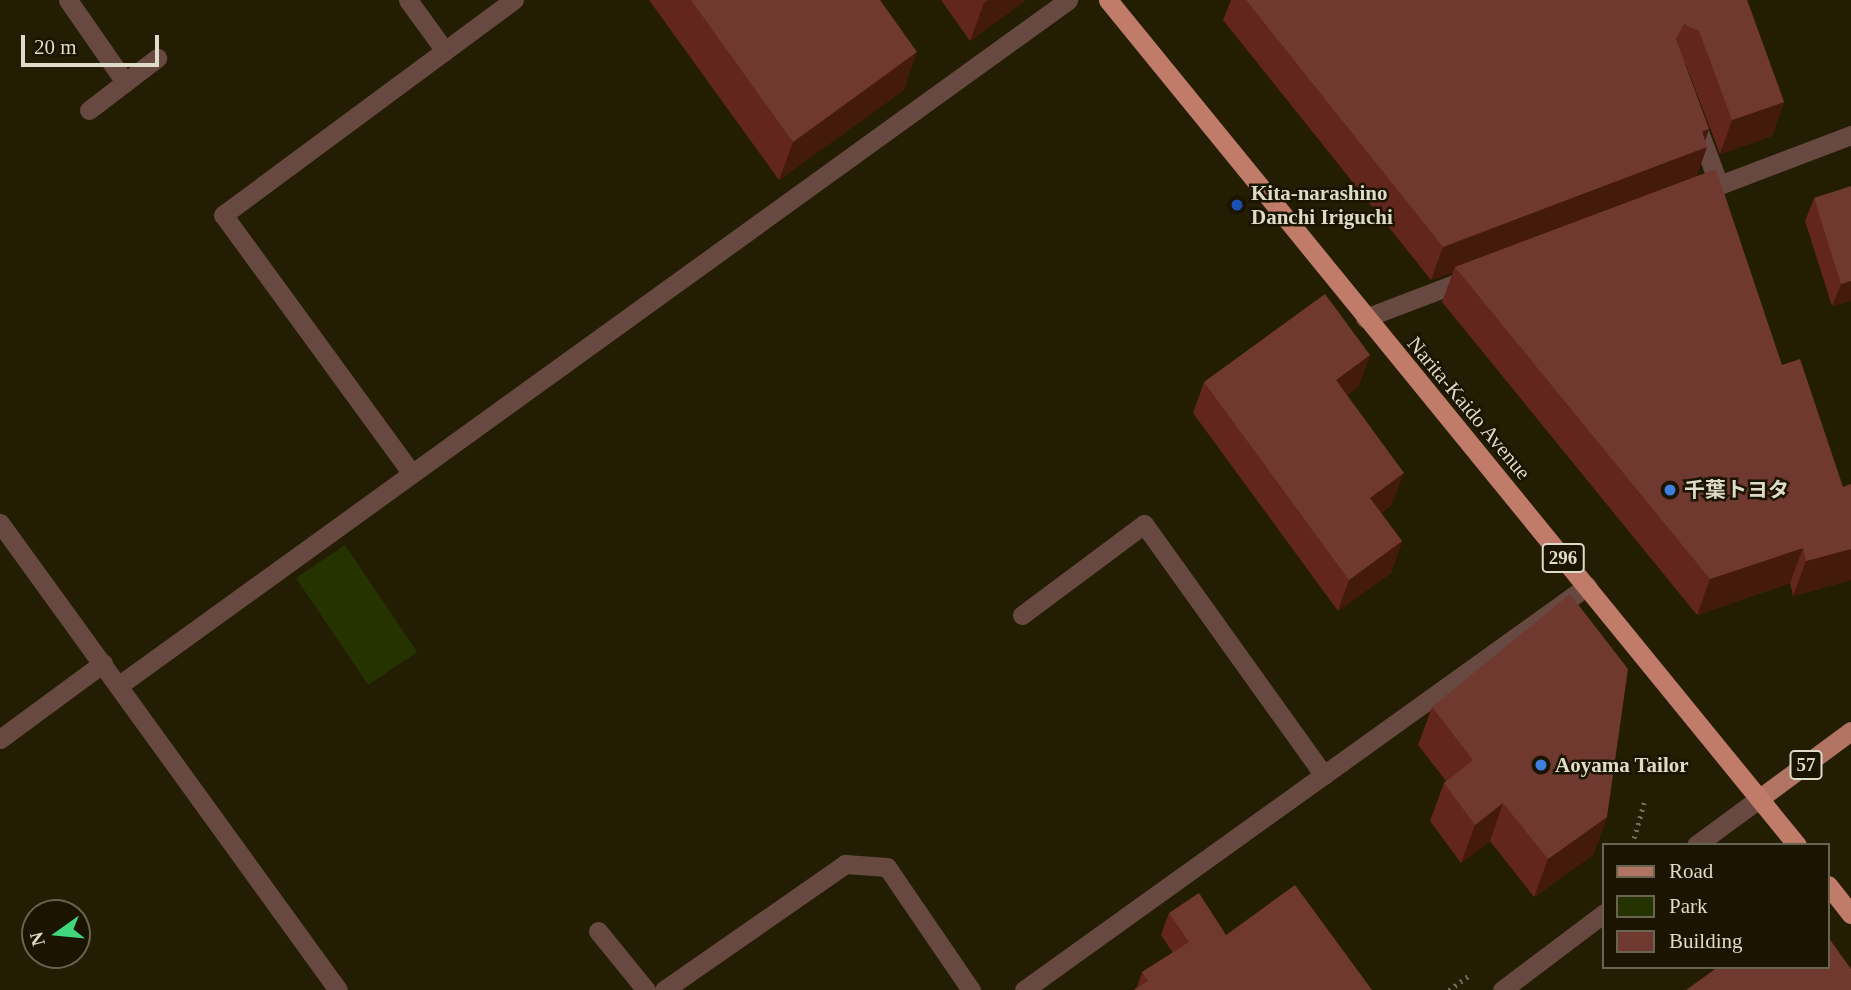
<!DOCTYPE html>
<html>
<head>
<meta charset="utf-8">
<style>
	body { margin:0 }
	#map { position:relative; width:1851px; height:990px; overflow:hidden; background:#231d03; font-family:"Times New Roman","Noto Sans JP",serif }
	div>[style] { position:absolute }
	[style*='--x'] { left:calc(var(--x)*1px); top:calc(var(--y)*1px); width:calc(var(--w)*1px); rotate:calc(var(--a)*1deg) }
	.green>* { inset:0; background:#253300; transform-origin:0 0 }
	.path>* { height:4.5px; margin-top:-2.25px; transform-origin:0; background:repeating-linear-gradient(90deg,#746f59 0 2px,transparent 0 7px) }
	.service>* { height:19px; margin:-9.5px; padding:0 9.5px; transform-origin:9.5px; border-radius:9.5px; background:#674941 }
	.minor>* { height:19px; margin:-9.5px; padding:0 9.5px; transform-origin:9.5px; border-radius:9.5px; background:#674941 }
	.tertiary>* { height:19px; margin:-9.5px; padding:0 9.5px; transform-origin:9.5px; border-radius:9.5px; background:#674941 }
	.primary>* { height:19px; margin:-9.5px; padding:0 9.5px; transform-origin:9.5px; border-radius:9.5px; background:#b17362 }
	.trunk>* { height:19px; margin:-9.5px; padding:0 9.5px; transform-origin:9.5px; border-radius:9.5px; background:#c07c68 }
	.wall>* { inset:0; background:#62261d }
	.shaded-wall>* { inset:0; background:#431a0b }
	.building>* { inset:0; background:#703930 }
	.dots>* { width:19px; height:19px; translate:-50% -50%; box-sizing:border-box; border:4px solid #1a1400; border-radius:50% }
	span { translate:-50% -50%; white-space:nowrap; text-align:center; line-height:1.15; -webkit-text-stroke:5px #1a1400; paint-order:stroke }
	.shield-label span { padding:2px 5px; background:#1a1400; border:2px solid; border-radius:5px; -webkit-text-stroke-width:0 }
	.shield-label { font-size:19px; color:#dfdbcb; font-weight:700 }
	.poi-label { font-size:21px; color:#dfdbcb; font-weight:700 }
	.left { translate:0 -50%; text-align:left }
	.street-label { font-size:21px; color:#dfdbcb }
	.legend { position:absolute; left:1602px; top:843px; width:228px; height:126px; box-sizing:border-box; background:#1a1400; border:2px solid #696451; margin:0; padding:9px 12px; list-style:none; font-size:21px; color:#dfdbcb }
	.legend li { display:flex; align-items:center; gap:14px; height:35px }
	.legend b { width:35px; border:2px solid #696451 }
	.north { position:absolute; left:21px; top:899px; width:70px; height:70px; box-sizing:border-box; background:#1a1400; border:2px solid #696451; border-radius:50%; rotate:255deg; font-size:19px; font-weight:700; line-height:28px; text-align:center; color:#dfdbcb }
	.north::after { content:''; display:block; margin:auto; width:24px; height:32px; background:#41d77c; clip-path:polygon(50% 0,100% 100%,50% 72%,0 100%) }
	.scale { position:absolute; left:21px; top:35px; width:138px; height:32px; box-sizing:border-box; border:4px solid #dfdbcb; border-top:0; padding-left:9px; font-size:21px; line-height:24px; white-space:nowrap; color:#dfdbcb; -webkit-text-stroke:5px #1a1400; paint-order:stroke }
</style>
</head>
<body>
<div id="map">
	<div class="green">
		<div style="left:345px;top:545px;width:129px;height:59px;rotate:56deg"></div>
	</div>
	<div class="path">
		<div style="--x:1632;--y:845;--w:44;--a:-74.1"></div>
		<div style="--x:1449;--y:990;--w:27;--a:-36"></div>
	</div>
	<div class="service">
		<div style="--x:68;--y:0;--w:100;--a:55.2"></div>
		<div style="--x:408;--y:0;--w:63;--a:54"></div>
		<div style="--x:89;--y:110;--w:86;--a:-37.4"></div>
		<div style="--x:1698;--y:129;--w:60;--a:69.4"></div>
		<div style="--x:410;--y:471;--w:317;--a:-126.1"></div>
		<div style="--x:223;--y:215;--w:362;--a:-36.5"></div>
		<div style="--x:1022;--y:615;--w:152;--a:-36.7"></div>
		<div style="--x:1144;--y:524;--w:309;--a:54.4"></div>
		<div style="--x:0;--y:739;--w:128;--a:-36.4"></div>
		<div style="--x:598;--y:931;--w:76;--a:50.9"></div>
		<div style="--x:664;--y:990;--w:221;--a:-34.8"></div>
		<div style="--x:845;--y:864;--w:42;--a:4.1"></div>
		<div style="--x:887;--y:867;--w:149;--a:55.7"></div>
		<div style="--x:1024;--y:990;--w:693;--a:-35.66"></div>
	</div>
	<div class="minor">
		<div style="--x:1698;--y:193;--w:164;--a:-20.8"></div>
		<div style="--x:1365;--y:318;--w:112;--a:-20.9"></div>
		<div style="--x:0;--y:523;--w:576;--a:54.1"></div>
		<div style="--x:118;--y:686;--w:1172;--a:-35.83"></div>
	</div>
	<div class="tertiary">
		<div style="--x:1696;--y:845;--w:79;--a:-36.3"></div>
		<div style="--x:1502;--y:990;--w:128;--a:-37"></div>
	</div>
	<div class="primary">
		<div style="--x:1760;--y:798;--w:113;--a:-36.4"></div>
	</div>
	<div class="trunk">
		<div style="--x:1108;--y:0;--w:1090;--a:50.81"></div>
		<div style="--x:1828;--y:885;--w:37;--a:52"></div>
	</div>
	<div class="wall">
		<div style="clip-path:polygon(649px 0,880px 0,904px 90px,779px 180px)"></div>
		<div style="clip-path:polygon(941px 0,1026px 0,970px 41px)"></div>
		<div style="clip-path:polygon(1231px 0,1747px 0,1784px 102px,1772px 136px,1720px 154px,1686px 65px,1685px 64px,1709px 129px,1705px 141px,1697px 176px,1782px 365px,1843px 487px,1851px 484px,1851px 580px,1793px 596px,1790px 583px,1697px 615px,1442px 302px,1453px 272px,1431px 280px,1223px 20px)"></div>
		<div style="clip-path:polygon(1814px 198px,1851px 301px,1832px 306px,1805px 221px)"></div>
		<div style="clip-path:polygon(1370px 355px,1358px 387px,1347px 395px,1392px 504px,1381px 513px,1402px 541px,1391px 573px,1338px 611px,1193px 413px,1204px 382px)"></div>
		<div style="clip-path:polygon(1432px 707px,1607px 817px,1593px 855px,1534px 897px,1490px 841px,1461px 863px,1430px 821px,1444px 783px,1446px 781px,1418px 745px)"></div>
		<div style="clip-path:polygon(1169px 913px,1226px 935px,1372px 990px,1134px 990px,1137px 987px,1142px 972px,1173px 953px,1161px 935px)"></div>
	</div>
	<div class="shaded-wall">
		<div style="clip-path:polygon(988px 0,1026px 0,970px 41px,984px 3px)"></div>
		<div style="clip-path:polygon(917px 52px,904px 90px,779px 180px,793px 142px)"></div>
		<div style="clip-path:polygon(1784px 102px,1772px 136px,1720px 154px,1732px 120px)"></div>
		<div style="clip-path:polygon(1709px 129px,1702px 149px,1707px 147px,1695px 181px,1455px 267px,1453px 272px,1431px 280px,1443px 247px)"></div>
		<div style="clip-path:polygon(1851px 281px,1851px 301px,1832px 306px,1841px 284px)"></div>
		<div style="clip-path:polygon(1370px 355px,1358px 387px,1325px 411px,1336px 380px)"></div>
		<div style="clip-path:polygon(1404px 473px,1392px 504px,1359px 529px,1370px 498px)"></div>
		<div style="clip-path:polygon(1402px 541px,1391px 573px,1338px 611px,1349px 580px)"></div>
		<div style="clip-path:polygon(1803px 548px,1790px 583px,1697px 615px,1710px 579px)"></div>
		<div style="clip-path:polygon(1851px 549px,1851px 580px,1793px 596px,1806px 561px)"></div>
		<div style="clip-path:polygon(1503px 803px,1490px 841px,1461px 863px,1475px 825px)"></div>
		<div style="clip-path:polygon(1607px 817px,1593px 855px,1534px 897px,1548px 859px)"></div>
	</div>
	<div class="building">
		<div style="clip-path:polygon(691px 0,880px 0,917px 52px,793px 142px)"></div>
		<div style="clip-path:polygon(1246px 0,1747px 0,1784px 102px,1732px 120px,1699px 31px,1684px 24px,1676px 39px,1709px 129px,1702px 131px,1707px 147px,1443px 247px)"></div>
		<div style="clip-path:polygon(1716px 169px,1782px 365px,1800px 359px,1843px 487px,1851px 484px,1851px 549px,1806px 561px,1803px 548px,1710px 579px,1455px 267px)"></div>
		<div style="clip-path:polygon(1851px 186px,1851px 281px,1841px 284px,1814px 198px)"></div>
		<div style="clip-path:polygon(1325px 294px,1370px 355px,1336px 380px,1404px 473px,1370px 498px,1402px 541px,1349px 580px,1204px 382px)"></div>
		<div style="clip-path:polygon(1570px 594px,1628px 669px,1607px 817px,1548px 859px,1503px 803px,1475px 825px,1444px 783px,1473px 760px,1432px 707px)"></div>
		<div style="clip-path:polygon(1295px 885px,1372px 990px,1135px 990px,1135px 989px,1148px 981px,1142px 972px,1189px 942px,1169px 913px,1199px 893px,1226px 935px)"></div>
		<div style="clip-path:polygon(1828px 937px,1851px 969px,1851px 990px,1686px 990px,1718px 967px,1828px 967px)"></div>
	</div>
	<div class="dots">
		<div style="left:1237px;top:205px;background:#1a4fb4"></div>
		<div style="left:1670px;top:490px;background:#3f7fe0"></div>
		<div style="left:1541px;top:765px;background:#3f7fe0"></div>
	</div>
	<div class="shield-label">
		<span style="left:1563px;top:558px">296</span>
		<span style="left:1806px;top:765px">57</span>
	</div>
	<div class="poi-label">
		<span class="left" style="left:1251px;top:205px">Kita-narashino<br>Danchi Iriguchi</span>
		<span class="left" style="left:1684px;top:490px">千葉トヨタ</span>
		<span class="left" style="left:1555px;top:765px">Aoyama Tailor</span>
	</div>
	<div class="street-label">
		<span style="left:1469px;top:408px;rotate:50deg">Narita-Kaido Avenue</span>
	</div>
	<ul class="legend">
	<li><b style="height:9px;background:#b17362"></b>Road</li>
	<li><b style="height:19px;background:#253300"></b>Park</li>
	<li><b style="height:19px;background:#703930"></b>Building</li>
	</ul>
	<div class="north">N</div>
	<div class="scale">20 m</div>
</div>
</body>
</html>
